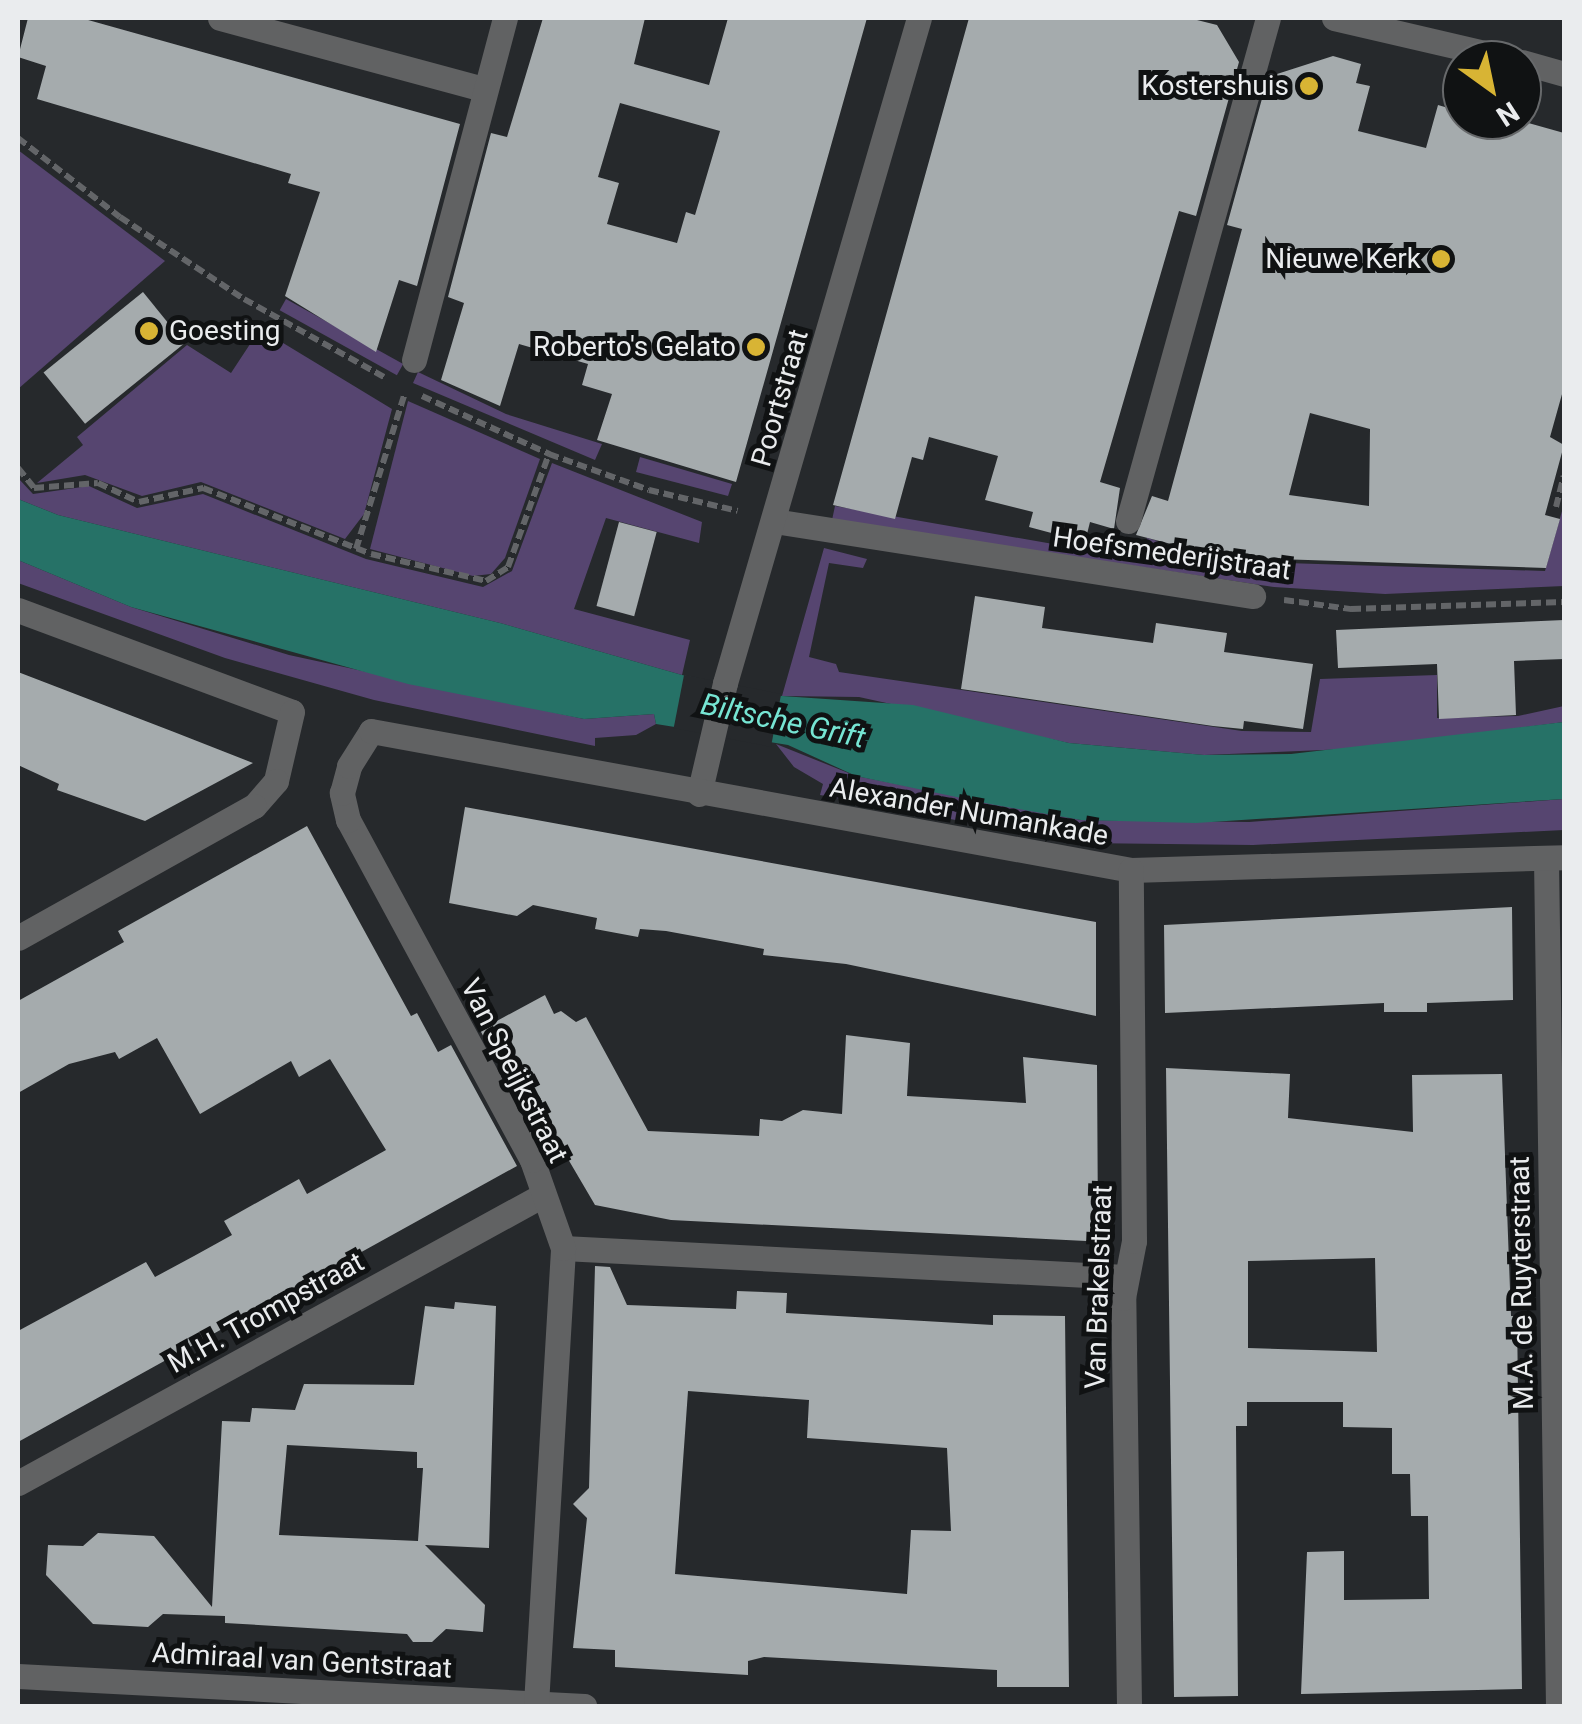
<!DOCTYPE html>
<html>
<head>
<meta charset="utf-8">
<style>
	body { margin:0 }
	#map { position:relative; width:1582px; height:1724px; overflow:hidden; background:#26292c; font-family:Roboto,sans-serif }
	div>[style] { position:absolute }
	[style*='--x'] { left:calc(var(--x)*1px); top:calc(var(--y)*1px); width:calc(var(--w)*1px); rotate:calc(var(--a)*1deg) }
	.green>* { inset:0; background:#564570; transform-origin:0 0 }
	.water>* { inset:0; background:#267267 }
	.pier>* { inset:0; background:#26292c; transform-origin:0 0 }
	.building>* { inset:0; background:#a5abad; transform-origin:0 0 }
	.path>* { height:6px; margin-top:-3px; transform-origin:0; background:repeating-linear-gradient(90deg,#636568 0 10px,transparent 0 15px) }
	.minor>* { height:25px; margin:-12.5px; padding:0 12.5px; transform-origin:12.5px; border-radius:12.5px; background:#616263 }
	.dots>* { width:28px; height:28px; translate:-50% -50%; box-sizing:border-box; border:5px solid #101213; border-radius:50% }
	span { translate:-50% -50%; white-space:nowrap; text-align:center; line-height:1.15; -webkit-text-stroke:10px #101213; paint-order:stroke }
	.poi-label { font-size:28px; color:#eaecee }
	.right { translate:-100% -50%; text-align:right }
	.left { translate:0 -50%; text-align:left }
	.street-label { font-size:28px; color:#eaecee }
	.water-label { font-size:30px; color:#76e5d3; font-style:italic }
	.frame { position:absolute; inset:0; border:20px solid #eaecee; pointer-events:none }
	.north { position:absolute; left:1442px; top:40px; width:100px; height:100px; box-sizing:border-box; background:#101213; border:2px solid #67696b; border-radius:50%; rotate:147deg; font-size:28px; font-weight:700; line-height:40px; text-align:center; color:#eaecee }
	.north::after { content:''; display:block; margin:auto; width:35px; height:45px; background:#d8b434; clip-path:polygon(50% 0,100% 100%,50% 72%,0 100%) }
</style>
</head>
<body>
<div id="map">
	<div class="green">
		<div style="clip-path:polygon(18px 150px,165px 261px,18px 389px)"></div>
		<div style="left:286px;top:299px;width:134px;height:13px;rotate:29deg"></div>
		<div style="clip-path:polygon(260px 329px,392px 409px,364px 514px,345px 539px,201px 482px,142px 496px,85px 475px,37px 483px,83px 445px,77px 437px,187px 345px,231px 373px)"></div>
		<div style="clip-path:polygon(418px 372px,506px 414px,602px 444px,595px 460px,413px 383px)"></div>
		<div style="clip-path:polygon(408px 401px,540px 459px,505px 558px,491px 574px,473px 576px,370px 549px)"></div>
		<div style="clip-path:polygon(640px 457px,732px 484px,728px 496px,636px 472px)"></div>
		<div style="clip-path:polygon(552px 463px,702px 522px,699px 543px,606px 518px,574px 609px,690px 640px,682px 675px,500px 623px,58px 515px,18px 499px,18px 478px,33px 494px,89px 486px,137px 508px,203px 494px,366px 559px,483px 587px,512px 571px)"></div>
		<div style="clip-path:polygon(1564px 504px,1564px 586px,1385px 594px,1274px 587px,832px 520px,835px 506px,1099px 552px,1102px 540px,1141px 551px,1147px 538px,1158px 541px,1154px 559px,1545px 571px)"></div>
		<div style="clip-path:polygon(824px 548px,867px 559px,863px 568px,829px 563px,809px 657px,836px 664px,839px 672px,1242px 731px,1311px 732px,1320px 679px,1437px 675px,1437px 718px,1518px 716px,1564px 706px,1564px 722px,1370px 748px,1204px 755px,1069px 743px,859px 697px,782px 696px)"></div>
		<div style="clip-path:polygon(18px 560px,131px 607px,289px 655px,584px 719px,654px 714px,656px 724px,636px 735px,595px 738px,595px 746px,374px 700px,225px 658px,18px 583px)"></div>
		<div style="clip-path:polygon(776px 744px,856px 776px,1081px 820px,1249px 822px,1564px 799px,1564px 830px,1253px 845px,1081px 843px,820px 795px,823px 784px,794px 767px)"></div>
	</div>
	<div class="water">
		<div style="clip-path:polygon(18px 499px,58px 515px,500px 623px,682px 675px,782px 696px,913px 705px,1069px 743px,1204px 755px,1291px 754px,1564px 722px,1564px 799px,1196px 823px,1081px 820px,990px 804px,856px 776px,788px 745px,656px 724px,654px 714px,584px 719px,408px 684px,131px 607px,18px 560px)"></div>
	</div>
	<div class="pier">
		<div style="left:684px;top:675px;width:99px;height:54px;rotate:11deg"></div>
	</div>
	<div class="building">
		<div style="clip-path:polygon(28px 18px,81px 18px,460px 124px,417px 286px,399px 280px,376px 352px,285px 296px,320px 192px,288px 183px,291px 174px,37px 99px,46px 66px,18px 57px)"></div>
		<div style="clip-path:polygon(evenodd,543px 18px,645px 18px,634px 64px,709px 85px,728px 18px,867px 18px,736px 482px,597px 440px,612px 394px,582px 385px,588px 364px,519px 344px,500px 406px,441px 380px,464px 303px,448px 297px,491px 133px,507px 137px,543px 18px,620px 103px,720px 131px,695px 215px,686px 212px,677px 243px,607px 224px,619px 183px,598px 177px,620px 103px)"></div>
		<div style="clip-path:polygon(969px 18px,1189px 18px,1217px 25px,1239px 62px,1196px 216px,1179px 211px,1100px 482px,1120px 488px,1114px 529px,1090px 522px,1085px 542px,1029px 527px,1033px 512px,985px 500px,998px 456px,929px 437px,923px 460px,912px 457px,895px 519px,833px 505px)"></div>
		<div style="clip-path:polygon(evenodd,1333px 56px,1361px 64px,1356px 83px,1370px 86px,1358px 131px,1426px 148px,1438px 105px,1462px 112px,1462px 120px,1518px 120px,1564px 133px,1564px 387px,1550px 437px,1564px 445px,1545px 515px,1560px 519px,1546px 568px,1222px 557px,1136px 535px,1152px 496px,1168px 501px,1242px 229px,1227px 225px,1268px 77px,1333px 56px,1310px 413px,1370px 429px,1369px 506px,1289px 495px,1310px 413px)"></div>
		<div style="left:143px;top:292px;width:66px;height:128px;rotate:51deg"></div>
		<div style="left:619px;top:522px;width:39px;height:87px;rotate:15deg"></div>
		<div style="clip-path:polygon(975px 596px,1045px 607px,1042px 628px,1153px 643px,1156px 623px,1227px 633px,1224px 652px,1313px 664px,1303px 729px,1244px 721px,1243px 729px,1213px 726px,961px 689px)"></div>
		<div style="clip-path:polygon(1564px 620px,1564px 659px,1514px 661px,1516px 715px,1439px 719px,1437px 664px,1338px 668px,1336px 630px)"></div>
		<div style="clip-path:polygon(18px 672px,174px 732px,253px 763px,145px 821px,57px 790px,59px 784px,18px 765px)"></div>
		<div style="clip-path:polygon(465px 807px,1096px 922px,1096px 1016px,846px 964px,763px 955px,764px 949px,666px 931px,640px 929px,638px 937px,595px 929px,597px 918px,533px 905px,517px 916px,449px 903px)"></div>
		<div style="clip-path:polygon(307px 826px,411px 1016px,417px 1013px,438px 1052px,451px 1045px,517px 1166px,18px 1442px,18px 1331px,146px 1262px,155px 1277px,194px 1256px,232px 1235px,224px 1221px,299px 1179px,307px 1194px,386px 1150px,330px 1059px,299px 1077px,291px 1061px,200px 1114px,157px 1038px,119px 1059px,115px 1052px,69px 1064px,18px 1093px,18px 1001px,124px 942px,118px 931px)"></div>
		<div style="clip-path:polygon(1512px 907px,1513px 1000px,1427px 1003px,1427px 1012px,1384px 1012px,1384px 1003px,1165px 1013px,1164px 925px)"></div>
		<div style="clip-path:polygon(545px 995px,554px 1014px,561px 1011px,576px 1022px,586px 1017px,648px 1131px,759px 1136px,760px 1119px,782px 1121px,803px 1110px,842px 1114px,846px 1035px,910px 1043px,907px 1096px,1026px 1103px,1023px 1057px,1097px 1065px,1098px 1230px,1086px 1241px,671px 1220px,595px 1205px,558px 1142px,545px 1150px,480px 1030px)"></div>
		<div style="clip-path:polygon(evenodd,1166px 1068px,1290px 1074px,1288px 1118px,1413px 1132px,1412px 1075px,1502px 1074px,1511px 1316px,1517px 1316px,1522px 1689px,1301px 1694px,1307px 1552px,1344px 1551px,1344px 1600px,1429px 1599px,1428px 1516px,1411px 1516px,1410px 1474px,1392px 1474px,1392px 1428px,1343px 1427px,1343px 1402px,1247px 1402px,1247px 1426px,1236px 1426px,1238px 1696px,1174px 1697px,1166px 1068px,1375px 1258px,1377px 1352px,1248px 1348px,1248px 1261px,1375px 1258px)"></div>
		<div style="clip-path:polygon(evenodd,595px 1266px,610px 1267px,627px 1305px,736px 1309px,737px 1291px,787px 1293px,786px 1313px,993px 1325px,993px 1315px,1065px 1316px,1069px 1687px,997px 1687px,997px 1670px,764px 1657px,748px 1661px,748px 1675px,615px 1667px,615px 1650px,573px 1648px,587px 1518px,573px 1504px,589px 1488px,595px 1266px,688px 1391px,809px 1400px,807px 1438px,947px 1448px,951px 1531px,911px 1530px,907px 1594px,675px 1574px,688px 1391px)"></div>
		<div style="clip-path:polygon(evenodd,455px 1302px,496px 1306px,489px 1548px,425px 1545px,485px 1605px,483px 1632px,446px 1629px,432px 1642px,413px 1642px,407px 1634px,225px 1623px,225px 1616px,163px 1614px,148px 1627px,93px 1624px,46px 1575px,48px 1545px,83px 1546px,98px 1533px,154px 1536px,212px 1607px,222px 1421px,250px 1422px,252px 1408px,295px 1410px,304px 1384px,414px 1385px,425px 1306px,454px 1309px,455px 1302px,287px 1445px,417px 1452px,417px 1468px,423px 1468px,418px 1541px,279px 1535px,287px 1445px)"></div>
	</div>
	<div class="path">
		<div style="--x:18;--y:138;--w:129;--a:37.8"></div>
		<div style="--x:120;--y:217;--w:149;--a:33.5"></div>
		<div style="--x:244;--y:299;--w:160;--a:29.1"></div>
		<div style="--x:422;--y:396;--w:140;--a:24.5"></div>
		<div style="--x:549;--y:454;--w:106;--a:19.8"></div>
		<div style="--x:649;--y:490;--w:91;--a:13.3"></div>
		<div style="--x:18;--y:468;--w:26;--a:51"></div>
		<div style="--x:34;--y:488;--w:64;--a:-4.5"></div>
		<div style="--x:98;--y:483;--w:45;--a:24.9"></div>
		<div style="--x:139;--y:502;--w:66;--a:-12.3"></div>
		<div style="--x:203;--y:488;--w:180;--a:21.4"></div>
		<div style="--x:371;--y:554;--w:118;--a:13.2"></div>
		<div style="--x:486;--y:581;--w:26;--a:-32"></div>
		<div style="--x:508;--y:567;--w:120;--a:-70.1"></div>
		<div style="--x:1556;--y:507;--w:32;--a:-76"></div>
		<div style="--x:356;--y:549;--w:164;--a:-72.6"></div>
		<div style="--x:1284;--y:600;--w:68;--a:7.7"></div>
		<div style="--x:1351;--y:609;--w:213;--a:-1.9"></div>
	</div>
	<div class="minor">
		<div style="--x:220;--y:18;--w:273;--a:15.1"></div>
		<div style="--x:1334;--y:18;--w:185;--a:13.1"></div>
		<div style="--x:1522;--y:62;--w:44;--a:15.9"></div>
		<div style="--x:414;--y:360;--w:354;--a:-75.1"></div>
		<div style="--x:774;--y:521;--w:485;--a:8.9"></div>
		<div style="--x:1128;--y:521;--w:522;--a:-74.45"></div>
		<div style="--x:18;--y:610;--w:292;--a:20.4"></div>
		<div style="--x:292;--y:712;--w:71;--a:103.1"></div>
		<div style="--x:276;--y:781;--w:33;--a:131"></div>
		<div style="--x:254;--y:806;--w:270;--a:150.8"></div>
		<div style="--x:699;--y:794;--w:114;--a:-76.8"></div>
		<div style="--x:725;--y:683;--w:693;--a:-73.74"></div>
		<div style="--x:1546;--y:858;--w:848;--a:89.19"></div>
		<div style="--x:563;--y:1248;--w:563;--a:2.95"></div>
		<div style="--x:18;--y:1483;--w:599;--a:-28.75"></div>
		<div style="--x:18;--y:1676;--w:567;--a:3.03"></div>
		<div style="--x:536;--y:1704;--w:457;--a:-86.6"></div>
		<div style="--x:563;--y:1248;--w:93;--a:-109.4"></div>
		<div style="--x:532;--y:1160;--w:387;--a:-118.4"></div>
		<div style="--x:348;--y:820;--w:28;--a:-103"></div>
		<div style="--x:342;--y:793;--w:28;--a:-75"></div>
		<div style="--x:349;--y:766;--w:41;--a:-57.8"></div>
		<div style="--x:371;--y:731;--w:773;--a:10.36"></div>
		<div style="--x:1131;--y:870;--w:433;--a:-1.7"></div>
		<div style="--x:1129;--y:1706;--w:408;--a:-90.8"></div>
		<div style="--x:1123;--y:1298;--w:58;--a:-79.1"></div>
		<div style="--x:1134;--y:1241;--w:371;--a:-90.5"></div>
	</div>
	<div class="dots">
		<div style="left:1309px;top:86px;background:#d8b434"></div>
		<div style="left:1441px;top:259px;background:#d8b434"></div>
		<div style="left:149px;top:331px;background:#d8b434"></div>
		<div style="left:756px;top:347px;background:#d8b434"></div>
	</div>
	<div class="poi-label">
		<span class="right" style="left:1289px;top:86px">Kostershuis</span>
		<span class="right" style="left:1421px;top:259px">Nieuwe Kerk</span>
		<span class="left" style="left:169px;top:331px">Goesting</span>
		<span class="right" style="left:736px;top:347px">Roberto's Gelato</span>
	</div>
	<div class="street-label">
		<span style="left:780px;top:398px;rotate:-74deg">Poortstraat</span>
		<span style="left:1172px;top:554px;rotate:8deg">Hoefsmederijstraat</span>
		<span style="left:969px;top:812px;rotate:10deg">Alexander Numankade</span>
		<span style="left:514px;top:1071px;rotate:63deg">Van Speijkstraat</span>
		<span style="left:1522px;top:1283px;rotate:-91deg">M.A. de Ruyterstraat</span>
		<span style="left:1099px;top:1287px;rotate:-88deg">Van Brakelstraat</span>
		<span style="left:266px;top:1313px;rotate:-29deg">M.H. Trompstraat</span>
		<span style="left:302px;top:1661px;rotate:3deg">Admiraal van Gentstraat</span>
	</div>
	<div class="water-label">
		<span style="left:783px;top:721px;rotate:12deg">Biltsche Grift</span>
	</div>
	<div class="frame"></div>
	<div class="north">N</div>
</div>
</body>
</html>
